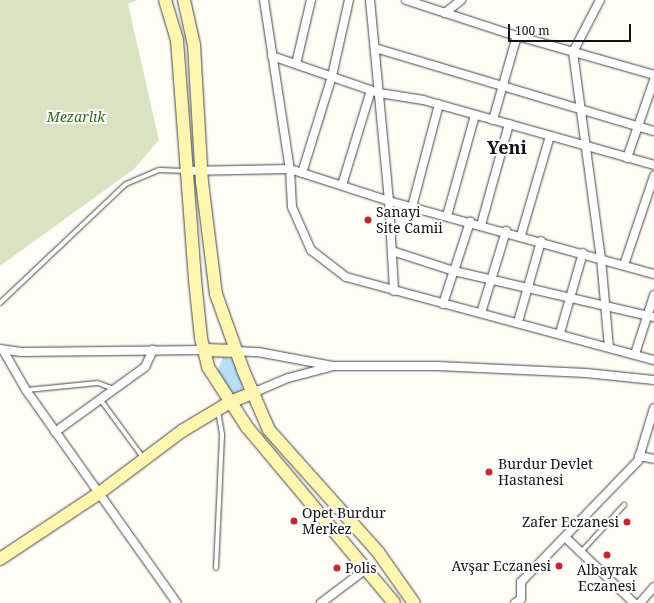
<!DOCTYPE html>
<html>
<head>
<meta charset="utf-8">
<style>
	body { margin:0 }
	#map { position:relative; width:654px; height:603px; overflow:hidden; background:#fffdf5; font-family:"Noto Serif",serif }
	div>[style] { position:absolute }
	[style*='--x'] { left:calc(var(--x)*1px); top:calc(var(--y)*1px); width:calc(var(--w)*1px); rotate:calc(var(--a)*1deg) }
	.cemetery>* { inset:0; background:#d9e3c4 }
	.water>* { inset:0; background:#b9e0f7 }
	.roads { filter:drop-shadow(0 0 1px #444) drop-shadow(0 0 1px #444) }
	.lane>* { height:4px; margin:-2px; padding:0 2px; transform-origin:2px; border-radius:2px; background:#fff }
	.street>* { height:8px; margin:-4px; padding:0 4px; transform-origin:4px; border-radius:4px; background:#fff }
	.secondary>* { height:12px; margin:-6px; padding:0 6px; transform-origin:6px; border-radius:6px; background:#fff6b0 }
	.dots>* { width:11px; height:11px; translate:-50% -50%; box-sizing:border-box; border:2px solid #fff; border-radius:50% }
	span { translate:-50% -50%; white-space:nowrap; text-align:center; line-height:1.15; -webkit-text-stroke:4px #fff; paint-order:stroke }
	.park-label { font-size:14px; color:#2f6b1f; font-style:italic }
	.poi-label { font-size:14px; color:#111 }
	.left { translate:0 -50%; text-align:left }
	.right { translate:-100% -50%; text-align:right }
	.district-label { font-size:18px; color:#111; font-weight:700 }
	.scale { position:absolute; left:508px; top:24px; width:123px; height:18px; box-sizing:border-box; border:2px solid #111; border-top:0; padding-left:5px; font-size:12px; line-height:14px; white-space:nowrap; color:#111; -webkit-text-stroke:3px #fff; paint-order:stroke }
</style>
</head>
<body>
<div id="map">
	<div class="cemetery">
		<div style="clip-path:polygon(0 0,137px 0,128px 4px,159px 140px,134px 169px,0 266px)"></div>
	</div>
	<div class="water">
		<div style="clip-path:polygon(223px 357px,234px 359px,242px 379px,242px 393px,230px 396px,217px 372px)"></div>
	</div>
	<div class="roads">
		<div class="lane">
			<div style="--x:0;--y:303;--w:173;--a:-43.4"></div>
			<div style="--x:126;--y:184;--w:36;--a:-23"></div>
			<div style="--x:159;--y:170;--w:27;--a:2"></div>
			<div style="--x:27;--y:390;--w:71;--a:-5.6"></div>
			<div style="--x:98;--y:383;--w:17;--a:21"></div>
			<div style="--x:100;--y:399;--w:74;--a:53.7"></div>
			<div style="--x:581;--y:552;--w:64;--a:-47.5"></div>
			<div style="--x:216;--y:568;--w:134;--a:-87.4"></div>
			<div style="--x:222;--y:434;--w:22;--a:-100"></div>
		</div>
		<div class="street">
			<div style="--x:264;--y:0;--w:171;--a:81.3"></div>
			<div style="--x:290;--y:169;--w:38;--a:87"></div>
			<div style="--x:292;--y:207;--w:47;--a:66.2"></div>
			<div style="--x:311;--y:250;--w:44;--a:37.6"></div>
			<div style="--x:346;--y:277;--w:319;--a:15.1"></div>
			<div style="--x:370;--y:0;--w:202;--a:84.6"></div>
			<div style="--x:389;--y:201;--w:90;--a:86.8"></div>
			<div style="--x:406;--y:0;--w:106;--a:18.1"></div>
			<div style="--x:507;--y:33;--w:153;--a:15.9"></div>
			<div style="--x:600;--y:0;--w:59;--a:117.4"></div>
			<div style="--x:573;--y:52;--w:208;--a:82.3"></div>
			<div style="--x:601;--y:258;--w:89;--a:84.9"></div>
			<div style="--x:445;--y:13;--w:21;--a:-39"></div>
			<div style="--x:375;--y:48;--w:291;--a:16.6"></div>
			<div style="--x:272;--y:56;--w:113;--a:19.1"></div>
			<div style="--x:379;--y:93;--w:45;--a:9"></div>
			<div style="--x:423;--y:100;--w:240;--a:15.7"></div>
			<div style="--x:296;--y:64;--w:66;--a:-76.8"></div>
			<div style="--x:493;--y:120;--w:87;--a:-74.1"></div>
			<div style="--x:627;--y:158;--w:83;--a:-70.9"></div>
			<div style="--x:187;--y:171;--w:103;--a:-1.1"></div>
			<div style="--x:290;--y:169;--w:104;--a:17.9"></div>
			<div style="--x:389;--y:201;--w:275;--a:15.4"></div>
			<div style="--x:302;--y:173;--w:102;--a:-72.8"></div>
			<div style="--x:332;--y:76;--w:78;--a:-77.4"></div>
			<div style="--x:342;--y:185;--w:99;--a:-73"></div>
			<div style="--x:412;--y:207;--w:106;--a:-75.3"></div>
			<div style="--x:447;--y:216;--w:105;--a:-74.5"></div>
			<div style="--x:481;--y:225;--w:105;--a:-74.5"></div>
			<div style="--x:521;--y:235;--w:103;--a:-73.7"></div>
			<div style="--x:392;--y:251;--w:65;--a:17.9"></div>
			<div style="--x:454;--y:271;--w:52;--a:-71.9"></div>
			<div style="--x:624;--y:265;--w:94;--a:-71.4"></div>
			<div style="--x:443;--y:304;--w:35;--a:-72"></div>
			<div style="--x:454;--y:271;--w:205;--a:13"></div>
			<div style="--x:481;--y:313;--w:86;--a:-73"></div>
			<div style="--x:518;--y:322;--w:84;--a:-74.1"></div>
			<div style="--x:560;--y:333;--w:83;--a:-74"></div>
			<div style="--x:0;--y:349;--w:21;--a:8"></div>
			<div style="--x:21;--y:352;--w:183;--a:-0.6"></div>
			<div style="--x:3;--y:350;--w:46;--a:60.1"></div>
			<div style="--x:26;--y:390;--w:261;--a:54.7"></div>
			<div style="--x:236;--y:351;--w:22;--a:3"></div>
			<div style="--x:258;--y:352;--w:76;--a:10.6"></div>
			<div style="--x:333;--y:366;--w:105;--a:0"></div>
			<div style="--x:438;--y:366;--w:148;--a:2.7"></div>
			<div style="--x:586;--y:373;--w:68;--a:5.9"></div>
			<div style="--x:635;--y:354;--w:62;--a:-72.1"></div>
			<div style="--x:255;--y:392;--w:36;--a:-23"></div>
			<div style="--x:288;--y:378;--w:43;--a:-14.7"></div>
			<div style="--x:55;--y:432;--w:111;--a:-35.8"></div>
			<div style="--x:145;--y:367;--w:19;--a:-65"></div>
			<div style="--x:639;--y:456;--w:15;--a:11"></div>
			<div style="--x:566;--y:538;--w:94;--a:43.7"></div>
			<div style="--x:321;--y:603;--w:56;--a:-37.1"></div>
			<div style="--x:515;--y:603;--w:7;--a:-34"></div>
			<div style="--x:521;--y:599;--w:17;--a:-90"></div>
			<div style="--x:521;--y:582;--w:168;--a:-46"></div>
			<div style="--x:638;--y:461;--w:55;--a:-73.2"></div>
			<div style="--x:640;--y:603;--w:21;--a:-49"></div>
		</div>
		<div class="secondary">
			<div style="--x:165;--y:0;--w:42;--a:73.3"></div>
			<div style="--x:177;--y:40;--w:241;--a:85.7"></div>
			<div style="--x:195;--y:280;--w:58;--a:84.1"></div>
			<div style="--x:201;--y:338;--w:30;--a:76"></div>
			<div style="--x:208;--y:367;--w:72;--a:57"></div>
			<div style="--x:247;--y:427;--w:229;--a:50.1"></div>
			<div style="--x:184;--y:0;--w:46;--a:77.5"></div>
			<div style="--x:194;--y:45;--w:137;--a:86.7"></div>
			<div style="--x:202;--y:182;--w:113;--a:82.9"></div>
			<div style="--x:216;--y:294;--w:81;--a:70.4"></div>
			<div style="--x:243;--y:370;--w:65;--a:66.6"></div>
			<div style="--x:269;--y:430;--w:164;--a:48.2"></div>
			<div style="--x:378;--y:552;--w:62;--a:54.8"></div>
			<div style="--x:204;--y:350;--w:32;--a:2"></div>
			<div style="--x:0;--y:559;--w:118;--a:-33.6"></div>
			<div style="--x:98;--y:494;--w:105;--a:-36.9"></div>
			<div style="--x:182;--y:431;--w:56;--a:-31.1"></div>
			<div style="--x:230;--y:402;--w:27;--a:-22"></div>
		</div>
	</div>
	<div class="dots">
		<div style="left:368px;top:220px;background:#c4262e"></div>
		<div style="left:489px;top:472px;background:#c4262e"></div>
		<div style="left:294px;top:521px;background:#c4262e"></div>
		<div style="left:627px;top:522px;background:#c4262e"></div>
		<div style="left:607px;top:555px;background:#c4262e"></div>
		<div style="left:559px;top:566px;background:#c4262e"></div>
		<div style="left:337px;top:568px;background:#c4262e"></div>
	</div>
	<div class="park-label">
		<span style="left:76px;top:117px">Mezarlık</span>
	</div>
	<div class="poi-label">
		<span class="left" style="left:376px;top:220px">Sanayi<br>Site Camii</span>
		<span class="left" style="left:498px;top:472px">Burdur Devlet<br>Hastanesi</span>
		<span class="left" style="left:302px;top:521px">Opet Burdur<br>Merkez</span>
		<span class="right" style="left:619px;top:522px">Zafer Eczanesi</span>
		<span class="right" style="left:551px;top:566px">Avşar Eczanesi</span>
		<span class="left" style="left:345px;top:568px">Polis</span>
		<span style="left:607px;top:578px">Albayrak<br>Eczanesi</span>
	</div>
	<div class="district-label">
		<span style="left:507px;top:147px">Yeni</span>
	</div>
	<div class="scale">100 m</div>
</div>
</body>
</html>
